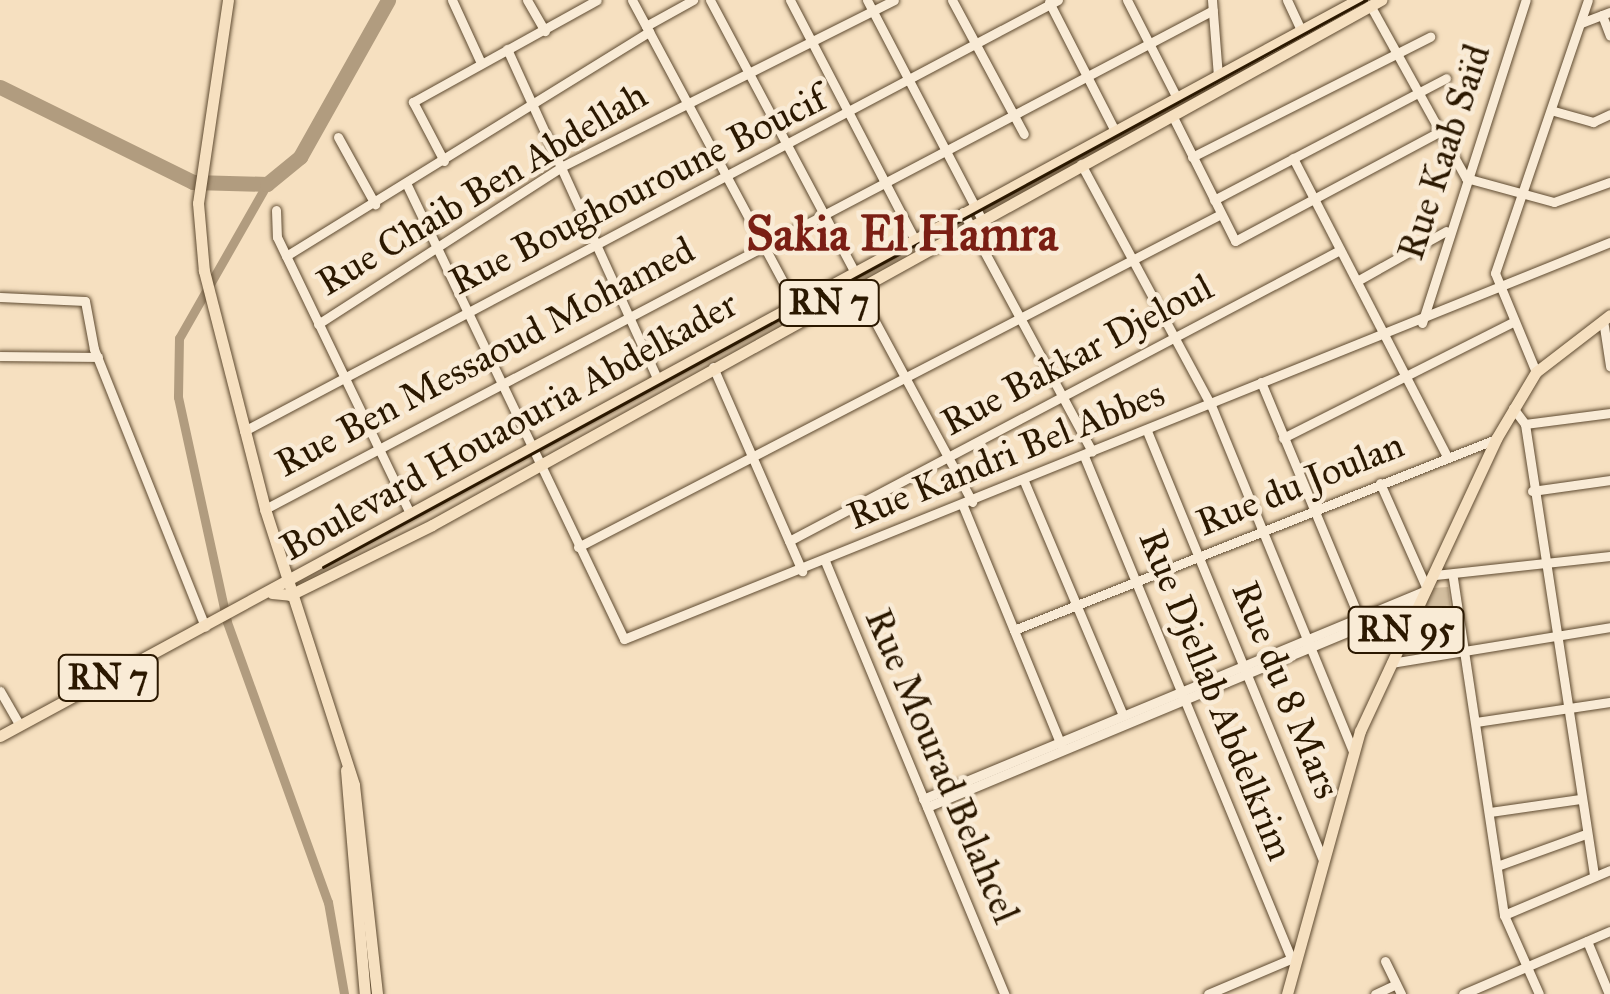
<!DOCTYPE html>
<html>
<head>
<meta charset="utf-8">
<style>
	body { margin:0 }
	#map { position:relative; width:1610px; height:994px; overflow:hidden; background:#f6e0c0; font-family:"IM FELL Great Primer",serif }
	div>[style] { position:absolute }
	[style*='--x'] { left:calc(var(--x)*1px); top:calc(var(--y)*1px); width:calc(var(--w)*1px); rotate:calc(var(--a)*1deg) }
	.green>* { inset:0; background:#d3be9f }
	.canal>* { height:9px; margin:-4.5px; padding:0 4.5px; transform-origin:4.5px; border-radius:4.5px; background:#b19c7f }
	.river>* { height:15px; margin:-7.5px; padding:0 7.5px; transform-origin:7.5px; border-radius:7.5px; background:#b19c7f }
	.roads { filter:drop-shadow(0 0 2px #5e4a30) drop-shadow(0 0 2px #5e4a30) }
	.minor>* { height:9px; margin:-4.5px; padding:0 4.5px; transform-origin:4.5px; border-radius:4.5px; background:#f9ebd6 }
	.major>* { height:11px; margin:-5.5px; padding:0 5.5px; transform-origin:5.5px; border-radius:5.5px; background:#f6e0c0 }
	.tram>* { height:2.5px; margin:-1.25px; padding:0 1.25px; transform-origin:1.25px; border-radius:1.25px; background:#2b1800 }
	span { translate:-50% -50%; white-space:nowrap; text-align:center; line-height:1.15; -webkit-text-stroke:9px #f9ebd6; paint-order:stroke }
	.shield-label span { padding:2px 8px; background:#f9ebd6; border:2px solid; border-radius:8px; -webkit-text-stroke-width:0 }
	.shield-label { font-size:35px; color:#2b1800; font-weight:700 }
	.street-label { font-size:38px; color:#2b1800 }
	.district-label { font-size:48px; color:#7a1f14; font-weight:700 }
</style>
</head>
<body>
<div id="map">
	<div class="green">
		<div style="clip-path:polygon(1448px 587px,1455px 642px,1407px 650px,1432px 588px)"></div>
	</div>
	<div class="canal">
		<div style="--x:267;--y:184;--w:177;--a:119.7"></div>
		<div style="--x:179;--y:338;--w:59;--a:91"></div>
		<div style="--x:178;--y:397;--w:230;--a:77.7"></div>
		<div style="--x:227;--y:622;--w:298;--a:70.2"></div>
		<div style="--x:328;--y:902;--w:93;--a:80.1"></div>
	</div>
	<div class="river">
		<div style="--x:0;--y:87;--w:215;--a:26.2"></div>
		<div style="--x:193;--y:182;--w:74;--a:1.5"></div>
		<div style="--x:267;--y:184;--w:43;--a:-39.3"></div>
		<div style="--x:300;--y:157;--w:180;--a:-60.7"></div>
	</div>
	<div class="roads">
		<div class="minor">
			<div style="--x:452;--y:0;--w:67;--a:65.3"></div>
			<div style="--x:527;--y:0;--w:36;--a:60"></div>
			<div style="--x:632;--y:0;--w:345;--a:61.8"></div>
			<div style="--x:710;--y:0;--w:309;--a:62"></div>
			<div style="--x:790;--y:0;--w:271;--a:62.5"></div>
			<div style="--x:867;--y:0;--w:246;--a:62.4"></div>
			<div style="--x:952;--y:0;--w:152;--a:61.8"></div>
			<div style="--x:1127;--y:0;--w:110;--a:63"></div>
			<div style="--x:1212;--y:0;--w:77;--a:85.5"></div>
			<div style="--x:1287;--y:0;--w:33;--a:65"></div>
			<div style="--x:1049;--y:2;--w:145;--a:62.9"></div>
			<div style="--x:1370;--y:5;--w:198;--a:61"></div>
			<div style="--x:1466;--y:178;--w:91;--a:15.3"></div>
			<div style="--x:1554;--y:202;--w:59;--a:-19.7"></div>
			<div style="--x:1602;--y:15;--w:22;--a:69"></div>
			<div style="--x:1581;--y:23;--w:31;--a:-21"></div>
			<div style="--x:646;--y:26;--w:54;--a:-29"></div>
			<div style="--x:507;--y:49;--w:362;--a:65.5"></div>
			<div style="--x:1554;--y:111;--w:41;--a:15.8"></div>
			<div style="--x:1593;--y:122;--w:19;--a:-25"></div>
			<div style="--x:1172;--y:115;--w:141;--a:63.4"></div>
			<div style="--x:1235;--y:241;--w:227;--a:-28.1"></div>
			<div style="--x:338;--y:137;--w:77;--a:61.1"></div>
			<div style="--x:1192;--y:157;--w:267;--a:-26.8"></div>
			<div style="--x:1293;--y:158;--w:336;--a:62.7"></div>
			<div style="--x:444;--y:161;--w:67;--a:-117.7"></div>
			<div style="--x:413;--y:102;--w:210;--a:-29"></div>
			<div style="--x:1081;--y:164;--w:274;--a:61.7"></div>
			<div style="--x:1211;--y:405;--w:374;--a:67.7"></div>
			<div style="--x:407;--y:185;--w:503;--a:64.45"></div>
			<div style="--x:624;--y:639;--w:1063;--a:-21.93"></div>
			<div style="--x:1214;--y:200;--w:262;--a:-27.7"></div>
			<div style="--x:276;--y:210;--w:27;--a:88"></div>
			<div style="--x:277;--y:237;--w:302;--a:64.3"></div>
			<div style="--x:963;--y:212;--w:272;--a:61.7"></div>
			<div style="--x:286;--y:256;--w:427;--a:-31.7"></div>
			<div style="--x:1357;--y:281;--w:102;--a:-29.3"></div>
			<div style="--x:857;--y:288;--w:243;--a:61.7"></div>
			<div style="--x:0;--y:297;--w:85;--a:2.7"></div>
			<div style="--x:85;--y:301;--w:49;--a:79.4"></div>
			<div style="--x:94;--y:349;--w:299;--a:68.2"></div>
			<div style="--x:1603;--y:320;--w:47;--a:81.3"></div>
			<div style="--x:1422;--y:323;--w:339;--a:-72.2"></div>
			<div style="--x:318;--y:324;--w:292;--a:-32.8"></div>
			<div style="--x:563;--y:166;--w:370;--a:-26.6"></div>
			<div style="--x:0;--y:356;--w:98;--a:0.6"></div>
			<div style="--x:713;--y:367;--w:223;--a:66.4"></div>
			<div style="--x:1536;--y:372;--w:107;--a:-112.5"></div>
			<div style="--x:1495;--y:273;--w:288;--a:-71.2"></div>
			<div style="--x:1261;--y:382;--w:256;--a:67.4"></div>
			<div style="--x:1513;--y:408;--w:20;--a:53"></div>
			<div style="--x:1525;--y:424;--w:457;--a:81.3"></div>
			<div style="--x:1525;--y:424;--w:86;--a:-7.4"></div>
			<div style="--x:244;--y:431;--w:921;--a:-27.9"></div>
			<div style="--x:1147;--y:431;--w:465;--a:67.7"></div>
			<div style="--x:1283;--y:438;--w:258;--a:-26.8"></div>
			<div style="--x:1084;--y:456;--w:543;--a:67.59"></div>
			<div style="--x:1024;--y:481;--w:254;--a:67.1"></div>
			<div style="--x:1380;--y:483;--w:114;--a:66.1"></div>
			<div style="--x:1532;--y:491;--w:79;--a:-8"></div>
			<div style="--x:963;--y:506;--w:258;--a:67.7"></div>
			<div style="--x:265;--y:509;--w:1071;--a:-27.76"></div>
			<div style="--x:789;--y:541;--w:623;--a:-27.84"></div>
			<div style="--x:578;--y:547;--w:722;--a:-27.38"></div>
			<div style="--x:825;--y:561;--w:469;--a:67.5"></div>
			<div style="--x:1435;--y:575;--w:176;--a:-6.2"></div>
			<div style="--x:1453;--y:578;--w:341;--a:81.4"></div>
			<div style="--x:1504;--y:915;--w:86;--a:66.1"></div>
			<div style="--x:1014;--y:630;--w:518;--a:-21.62"></div>
			<div style="--x:1391;--y:663;--w:222;--a:-9.3"></div>
			<div style="--x:0;--y:691;--w:39;--a:60"></div>
			<div style="--x:1476;--y:722;--w:135;--a:-8.5"></div>
			<div style="--x:923;--y:799;--w:542;--a:-22.55"></div>
			<div style="--x:927;--y:807;--w:533;--a:-22.62"></div>
			<div style="--x:1490;--y:812;--w:91;--a:-8.2"></div>
			<div style="--x:1497;--y:866;--w:95;--a:-19.8"></div>
			<div style="--x:1504;--y:915;--w:115;--a:-23"></div>
			<div style="--x:1587;--y:941;--w:57;--a:67.5"></div>
			<div style="--x:1385;--y:961;--w:37;--a:64"></div>
			<div style="--x:1208;--y:994;--w:92;--a:-23"></div>
			<div style="--x:1375;--y:994;--w:23;--a:-25"></div>
			<div style="--x:1463;--y:994;--w:160;--a:-23.2"></div>
		</div>
		<div class="major">
			<div style="--x:228;--y:0;--w:205;--a:98.4"></div>
			<div style="--x:198;--y:203;--w:68;--a:85"></div>
			<div style="--x:204;--y:271;--w:246;--a:75.6"></div>
			<div style="--x:265;--y:509;--w:290;--a:72.1"></div>
			<div style="--x:354;--y:785;--w:210;--a:83.7"></div>
			<div style="--x:272;--y:593;--w:18;--a:6"></div>
			<div style="--x:290;--y:595;--w:158;--a:-26.2"></div>
			<div style="--x:432;--y:525;--w:1085;--a:-28.95"></div>
			<div style="--x:1392;--y:616;--w:19;--a:32"></div>
			<div style="--x:0;--y:736;--w:1544;--a:-28.47"></div>
			<div style="--x:346;--y:770;--w:225;--a:85.2"></div>
			<div style="--x:1287;--y:994;--w:273;--a:-74.5"></div>
			<div style="--x:1360;--y:731;--w:322;--a:-65"></div>
			<div style="--x:1496;--y:439;--w:78;--a:-59.2"></div>
			<div style="--x:1536;--y:372;--w:93;--a:-37.6"></div>
		</div>
	</div>
	<div class="tram">
		<div style="--x:323;--y:567;--w:1187;--a:-28.53"></div>
	</div>
	<div class="shield-label">
		<span style="left:829px;top:303px">RN 7</span>
		<span style="left:1406px;top:630px">RN 95</span>
		<span style="left:108px;top:678px">RN 7</span>
	</div>
	<div class="street-label">
		<span style="left:1444px;top:152px;rotate:-72deg">Rue Kaab Saïd</span>
		<span style="left:482px;top:189px;rotate:-31deg">Rue Chaib Ben Abdellah</span>
		<span style="left:638px;top:190px;rotate:-27deg">Rue Boughouroune Boucif</span>
		<span style="left:1077px;top:355px;rotate:-28deg">Rue Bakkar Djeloul</span>
		<span style="left:485px;top:357px;rotate:-28deg">Rue Ben Messaoud Mohamed</span>
		<span style="left:509px;top:426px;rotate:-29deg">Boulevard Houaouria Abdelkader</span>
		<span style="left:1006px;top:455px;rotate:-22deg">Rue Kandri Bel Abbes</span>
		<span style="left:1300px;top:484px;rotate:-22deg">Rue du Joulan</span>
		<span style="left:1286px;top:690px;rotate:68deg">Rue du 8 Mars</span>
		<span style="left:1216px;top:695px;rotate:68deg">Rue Djellab Abdelkrim</span>
		<span style="left:942px;top:766px;rotate:67deg">Rue Mourad Belahcel</span>
	</div>
	<div class="district-label">
		<span style="left:902px;top:234px">Sakia El Hamra</span>
	</div>
</div>
</body>
</html>
